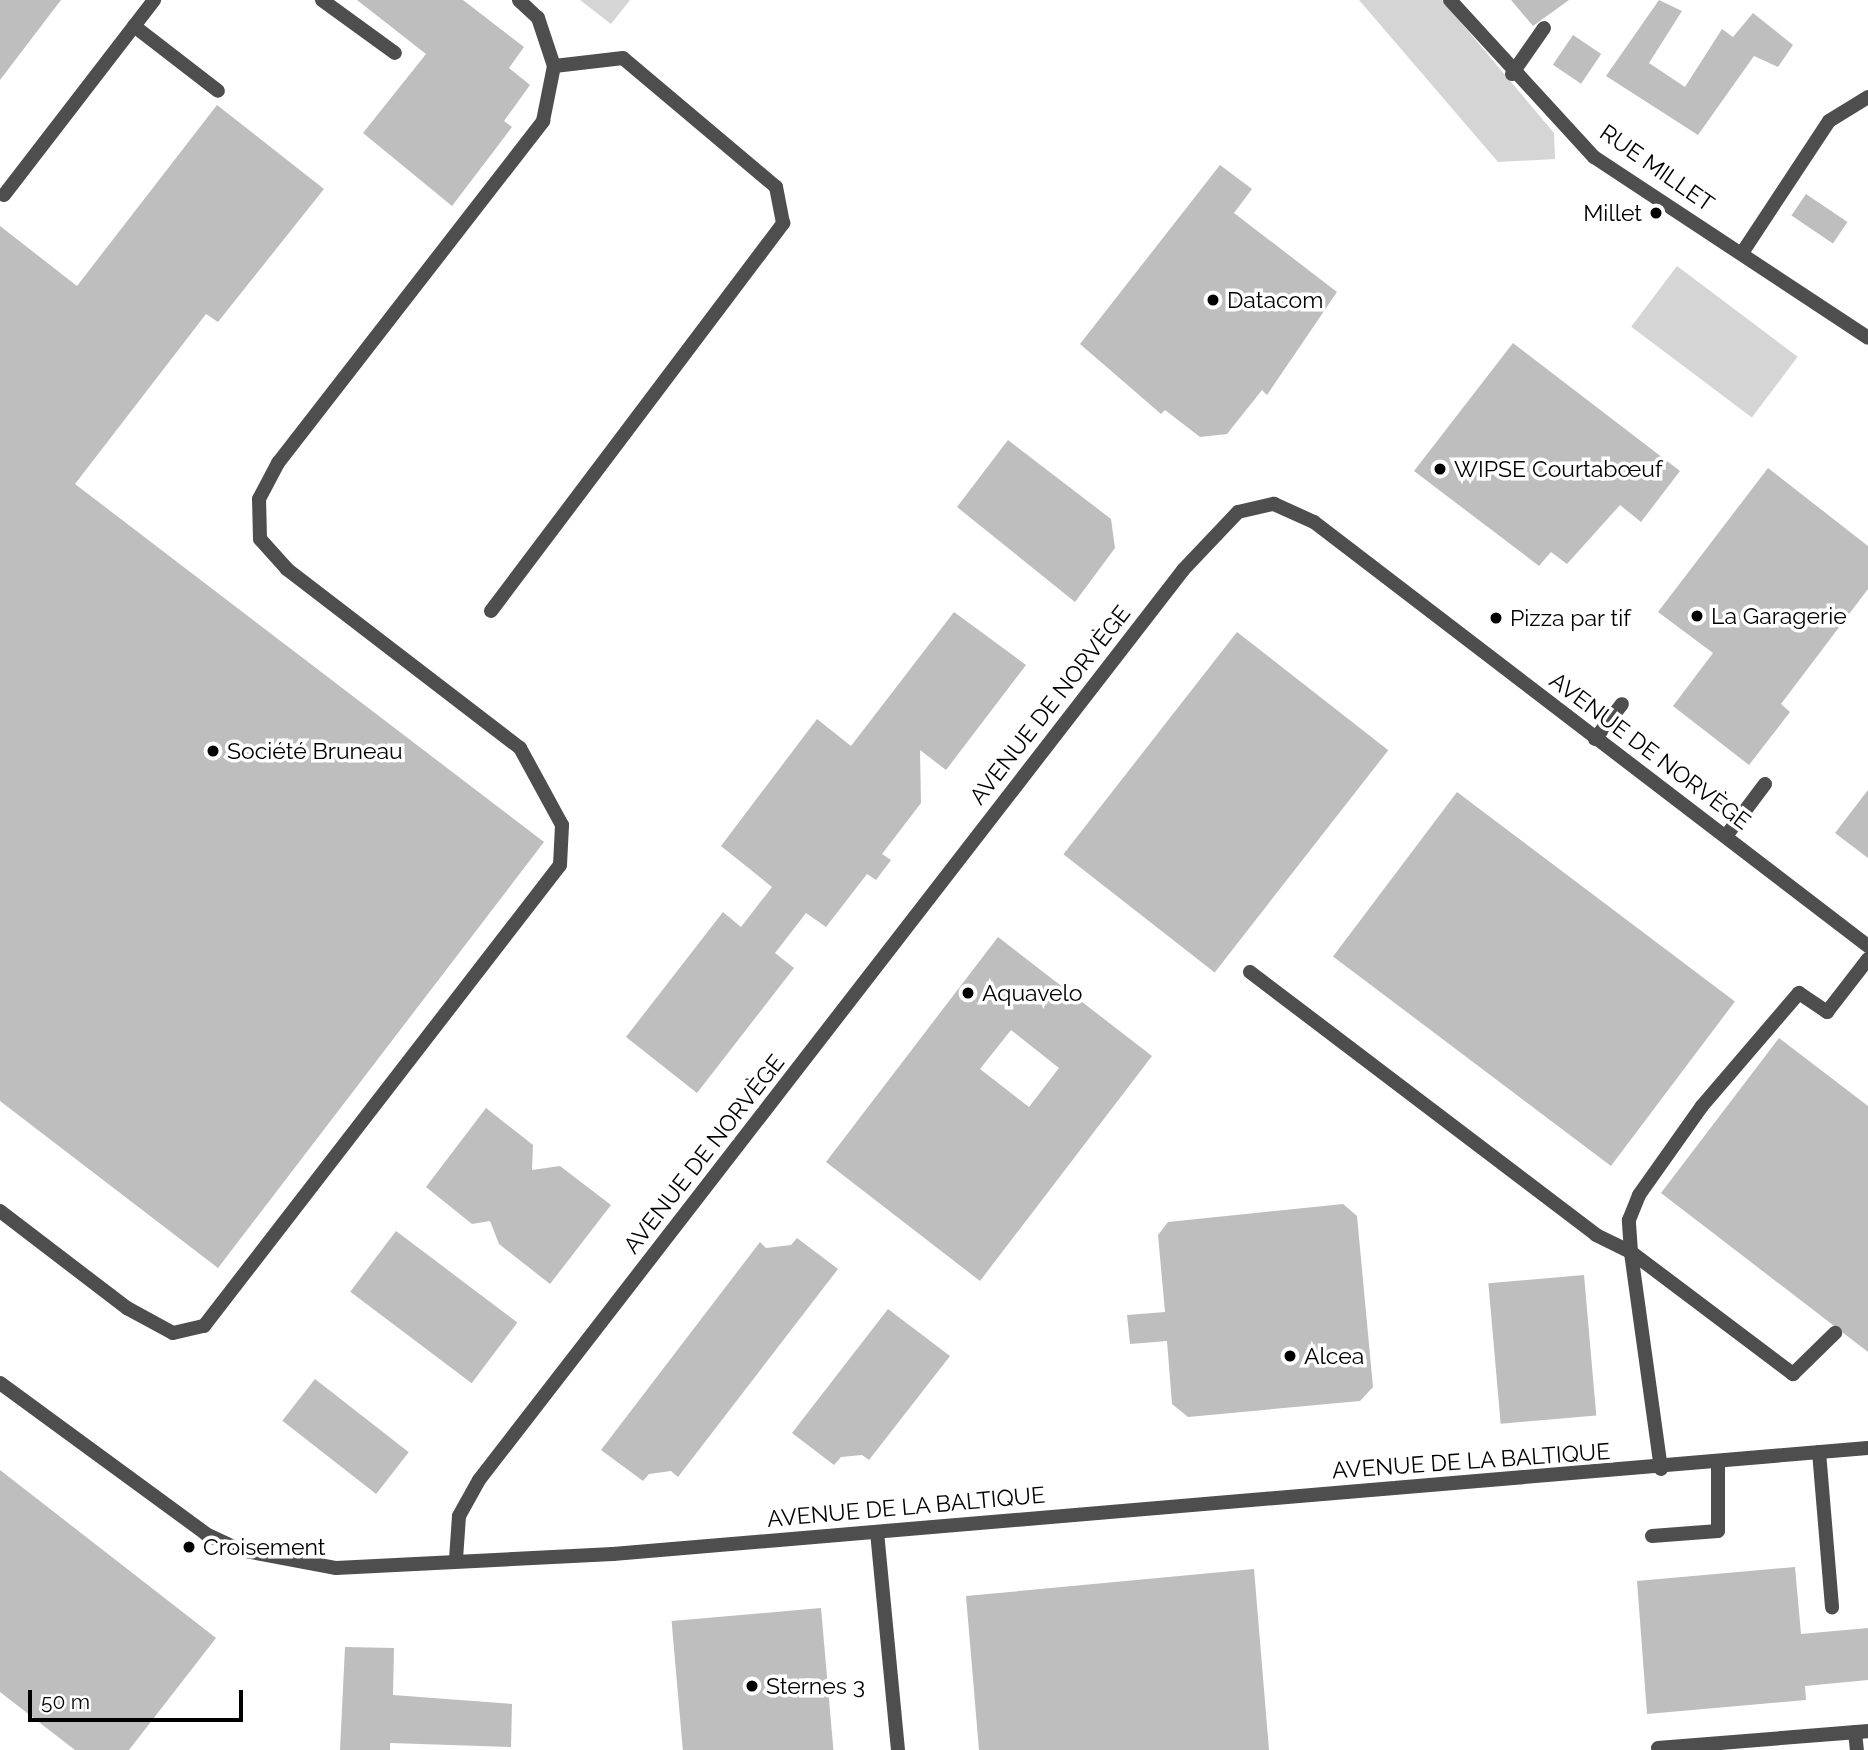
<!DOCTYPE html>
<html>
<head>
<meta charset="utf-8">
<style>
	body { margin:0 }
	#map { position:relative; width:1868px; height:1750px; overflow:hidden; background:#fff; font-family:Raleway,sans-serif }
	div>[style] { position:absolute }
	[style*='--x'] { left:calc(var(--x)*1px); top:calc(var(--y)*1px); width:calc(var(--w)*1px); rotate:calc(var(--a)*1deg) }
	.green>* { inset:0; background:#d5d5d5; transform-origin:0 0 }
	.building>* { inset:0; background:#bebebe; transform-origin:0 0 }
	.lane>* { height:14px; margin:-7px; padding:0 7px; transform-origin:7px; border-radius:7px; background:#4e4e4e }
	.street>* { height:14px; margin:-7px; padding:0 7px; transform-origin:7px; border-radius:7px; background:#4e4e4e }
	.dots>* { width:19px; height:19px; translate:-50% -50%; box-sizing:border-box; border:4px solid #fff; border-radius:50% }
	span { translate:-50% -50%; white-space:nowrap; text-align:center; line-height:1.15; -webkit-text-stroke:7px #fff; paint-order:stroke }
	.street-label { font-size:23px; color:#000 }
	.poi-label { font-size:23px; color:#000 }
	.right { translate:-100% -50%; text-align:right }
	.left { translate:0 -50%; text-align:left }
	.scale { position:absolute; left:28px; top:1690px; width:215px; height:32px; box-sizing:border-box; border:4px solid #000; border-top:0; padding-left:9px; font-size:21px; line-height:24px; white-space:nowrap; color:#000; -webkit-text-stroke:5px #fff; paint-order:stroke }
</style>
</head>
<body>
<div id="map">
	<div class="green">
		<div style="clip-path:polygon(580px 0,630px 0,611px 24px)"></div>
		<div style="clip-path:polygon(1359px 0,1442px 0,1554px 133px,1555px 159px,1498px 162px)"></div>
		<div style="left:1677px;top:266px;width:151px;height:76px;rotate:37deg"></div>
	</div>
	<div class="building">
		<div style="clip-path:polygon(0 0,61px 0,0 80px)"></div>
		<div style="clip-path:polygon(357px 0,463px 0,524px 47px,509px 68px,530px 85px,504px 121px,512px 127px,452px 206px,363px 133px,426px 54px)"></div>
		<div style="clip-path:polygon(1511px 0,1569px 0,1533px 26px)"></div>
		<div style="clip-path:polygon(1659px 0,1682px 11px,1649px 63px,1685px 87px,1722px 29px,1733px 37px,1753px 13px,1793px 45px,1778px 67px,1754px 56px,1698px 135px,1606px 76px)"></div>
		<div style="left:1573px;top:35px;width:34px;height:36px;rotate:34deg"></div>
		<div style="clip-path:polygon(217px 105px,324px 189px,218px 322px,206px 314px,75px 484px,544px 842px,218px 1268px,0 1101px,0 226px,77px 286px)"></div>
		<div style="clip-path:polygon(1220px 165px,1252px 189px,1234px 213px,1337px 292px,1267px 395px,1262px 390px,1227px 434px,1200px 437px,1165px 410px,1161px 414px,1080px 344px)"></div>
		<div style="left:1806px;top:194px;width:50px;height:26px;rotate:34deg"></div>
		<div style="clip-path:polygon(1513px 343px,1680px 471px,1641px 522px,1620px 505px,1567px 564px,1551px 552px,1539px 566px,1414px 471px)"></div>
		<div style="clip-path:polygon(1008px 440px,1111px 519px,1115px 548px,1075px 602px,957px 507px)"></div>
		<div style="clip-path:polygon(1768px 468px,1868px 546px,1868px 589px,1781px 704px,1790px 712px,1749px 765px,1673px 706px,1713px 653px,1658px 612px)"></div>
		<div style="clip-path:polygon(954px 612px,1026px 665px,946px 770px,920px 750px,921px 803px,882px 854px,891px 860px,876px 880px,867px 874px,826px 927px,806px 913px,775px 953px,794px 968px,697px 1093px,626px 1037px,723px 912px,741px 927px,772px 887px,721px 846px,817px 719px,851px 746px)"></div>
		<div style="left:1237px;top:632px;width:192px;height:282px;rotate:38deg"></div>
		<div style="clip-path:polygon(1868px 790px,1868px 858px,1835px 833px)"></div>
		<div style="left:1457px;top:792px;width:348px;height:206px;rotate:37deg"></div>
		<div style="clip-path:polygon(evenodd,998px 937px,1152px 1056px,980px 1281px,826px 1162px,998px 937px,1011px 1030px,1059px 1068px,1029px 1107px,980px 1069px,1011px 1030px)"></div>
		<div style="clip-path:polygon(1779px 1038px,1868px 1106px,1868px 1352px,1661px 1193px)"></div>
		<div style="clip-path:polygon(486px 1108px,533px 1145px,532px 1170px,560px 1166px,611px 1205px,550px 1284px,499px 1244px,490px 1221px,472px 1224px,426px 1187px)"></div>
		<div style="clip-path:polygon(1343px 1204px,1357px 1216px,1373px 1387px,1360px 1401px,1188px 1417px,1172px 1404px,1167px 1341px,1130px 1344px,1127px 1315px,1165px 1312px,1158px 1235px,1168px 1222px)"></div>
		<div style="left:396px;top:1231px;width:152px;height:76px;rotate:37deg"></div>
		<div style="clip-path:polygon(797px 1238px,838px 1269px,678px 1477px,671px 1471px,649px 1474px,643px 1481px,601px 1450px,760px 1242px,766px 1248px,791px 1245px)"></div>
		<div style="left:1584px;top:1275px;width:141px;height:96px;rotate:85deg"></div>
		<div style="clip-path:polygon(888px 1309px,950px 1356px,869px 1460px,862px 1455px,841px 1457px,834px 1465px,792px 1433px)"></div>
		<div style="left:315px;top:1379px;width:119px;height:53px;rotate:38deg"></div>
		<div style="clip-path:polygon(0 1470px,216px 1638px,129px 1750px,75px 1750px,0 1692px)"></div>
		<div style="clip-path:polygon(1795px 1567px,1801px 1634px,1868px 1628px,1868px 1680px,1805px 1686px,1806px 1700px,1647px 1714px,1637px 1581px)"></div>
		<div style="clip-path:polygon(1254px 1569px,1269px 1750px,979px 1750px,966px 1596px)"></div>
		<div style="left:821px;top:1608px;width:143px;height:150px;rotate:85deg"></div>
		<div style="clip-path:polygon(345px 1647px,394px 1648px,393px 1695px,512px 1704px,511px 1747px,390px 1743px,390px 1750px,340px 1750px)"></div>
	</div>
	<div class="lane">
		<div style="--x:322;--y:0;--w:90;--a:36"></div>
		<div style="--x:134;--y:26;--w:106;--a:37.7"></div>
		<div style="--x:1512;--y:74;--w:56;--a:-55.2"></div>
		<div style="--x:4;--y:195;--w:246;--a:-52.4"></div>
		<div style="--x:491;--y:611;--w:486;--a:-53"></div>
		<div style="--x:783;--y:223;--w:37;--a:-101"></div>
		<div style="--x:776;--y:187;--w:200;--a:-139.9"></div>
		<div style="--x:623;--y:58;--w:69;--a:173.4"></div>
		<div style="--x:1595;--y:739;--w:44;--a:-52.4"></div>
		<div style="--x:1726;--y:836;--w:65;--a:-53.1"></div>
		<div style="--x:1250;--y:972;--w:435;--a:37.2"></div>
		<div style="--x:1596;--y:1235;--w:39;--a:26"></div>
		<div style="--x:1631;--y:1252;--w:32;--a:-94"></div>
		<div style="--x:1629;--y:1220;--w:27;--a:-68"></div>
		<div style="--x:1639;--y:1195;--w:109;--a:-54.7"></div>
		<div style="--x:1702;--y:1106;--w:149;--a:-49.4"></div>
		<div style="--x:1799;--y:993;--w:34;--a:34"></div>
		<div style="--x:1827;--y:1012;--w:67;--a:-52.3"></div>
		<div style="--x:0;--y:1211;--w:160;--a:37.4"></div>
		<div style="--x:127;--y:1308;--w:52;--a:28.5"></div>
		<div style="--x:173;--y:1333;--w:32;--a:-13"></div>
		<div style="--x:204;--y:1326;--w:582;--a:-52.32"></div>
		<div style="--x:560;--y:865;--w:40;--a:-87.1"></div>
		<div style="--x:562;--y:825;--w:88;--a:-118.6"></div>
		<div style="--x:520;--y:748;--w:294;--a:-142.5"></div>
		<div style="--x:287;--y:569;--w:40;--a:-132"></div>
		<div style="--x:260;--y:539;--w:40;--a:-91.4"></div>
		<div style="--x:259;--y:499;--w:41;--a:-62.2"></div>
		<div style="--x:278;--y:463;--w:433;--a:-52.2"></div>
		<div style="--x:543;--y:121;--w:56;--a:-78.7"></div>
		<div style="--x:554;--y:66;--w:51;--a:-108.4"></div>
		<div style="--x:538;--y:18;--w:26;--a:-137"></div>
		<div style="--x:1819;--y:1452;--w:156;--a:85.2"></div>
		<div style="--x:1661;--y:1469;--w:219;--a:-97.9"></div>
		<div style="--x:1631;--y:1252;--w:203;--a:37"></div>
		<div style="--x:1793;--y:1374;--w:59;--a:-44.3"></div>
		<div style="--x:877;--y:1532;--w:219;--a:84.5"></div>
		<div style="--x:1652;--y:1536;--w:66;--a:-4.3"></div>
		<div style="--x:1718;--y:1531;--w:68;--a:-90"></div>
		<div style="--x:1855;--y:1732;--w:18;--a:84"></div>
		<div style="--x:1658;--y:1748;--w:211;--a:-4.6"></div>
	</div>
	<div class="street">
		<div style="--x:1450;--y:0;--w:213;--a:47.5"></div>
		<div style="--x:1594;--y:157;--w:328;--a:33.4"></div>
		<div style="--x:1742;--y:253;--w:158;--a:-56.6"></div>
		<div style="--x:1829;--y:121;--w:46;--a:-31.6"></div>
		<div style="--x:0;--y:1383;--w:255;--a:36.2"></div>
		<div style="--x:206;--y:1534;--w:38;--a:25"></div>
		<div style="--x:240;--y:1550;--w:98;--a:10.6"></div>
		<div style="--x:336;--y:1568;--w:277;--a:-2.9"></div>
		<div style="--x:613;--y:1554;--w:1259;--a:-4.83"></div>
		<div style="--x:456;--y:1559;--w:43;--a:-86"></div>
		<div style="--x:459;--y:1516;--w:41;--a:-60.9"></div>
		<div style="--x:479;--y:1480;--w:1151;--a:-52.27"></div>
		<div style="--x:1183;--y:570;--w:80;--a:-46.5"></div>
		<div style="--x:1238;--y:512;--w:37;--a:-13"></div>
		<div style="--x:1274;--y:504;--w:44;--a:24.2"></div>
		<div style="--x:1314;--y:522;--w:698;--a:37.43"></div>
	</div>
	<div class="dots">
		<div style="left:1656px;top:213px;background:#000"></div>
		<div style="left:1213px;top:300px;background:#000"></div>
		<div style="left:1440px;top:469px;background:#000"></div>
		<div style="left:1697px;top:616px;background:#000"></div>
		<div style="left:1496px;top:618px;background:#000"></div>
		<div style="left:213px;top:751px;background:#000"></div>
		<div style="left:968px;top:993px;background:#000"></div>
		<div style="left:1290px;top:1356px;background:#000"></div>
		<div style="left:189px;top:1547px;background:#000"></div>
		<div style="left:752px;top:1686px;background:#000"></div>
	</div>
	<div class="street-label">
		<span style="left:1657px;top:168px;rotate:35deg">RUE MILLET</span>
		<span style="left:1050px;top:705px;rotate:-52deg">AVENUE DE NORVÈGE</span>
		<span style="left:1650px;top:751px;rotate:37deg">AVENUE DE NORVÈGE</span>
		<span style="left:704px;top:1154px;rotate:-52deg">AVENUE DE NORVÈGE</span>
		<span style="left:1471px;top:1461px;rotate:-4deg">AVENUE DE LA BALTIQUE</span>
		<span style="left:906px;top:1507px;rotate:-5deg">AVENUE DE LA BALTIQUE</span>
	</div>
	<div class="poi-label">
		<span class="right" style="left:1642px;top:213px">Millet</span>
		<span class="left" style="left:1227px;top:300px">Datacom</span>
		<span class="left" style="left:1454px;top:469px">WIPSE Courtabœuf</span>
		<span class="left" style="left:1711px;top:616px">La Garagerie</span>
		<span class="left" style="left:1510px;top:618px">Pizza par tif</span>
		<span class="left" style="left:227px;top:751px">Société Bruneau</span>
		<span class="left" style="left:982px;top:993px">Aquavelo</span>
		<span class="left" style="left:1304px;top:1356px">Alcea</span>
		<span class="left" style="left:203px;top:1547px">Croisement</span>
		<span class="left" style="left:766px;top:1686px">Sternes 3</span>
	</div>
	<div class="scale">50 m</div>
</div>
</body>
</html>
